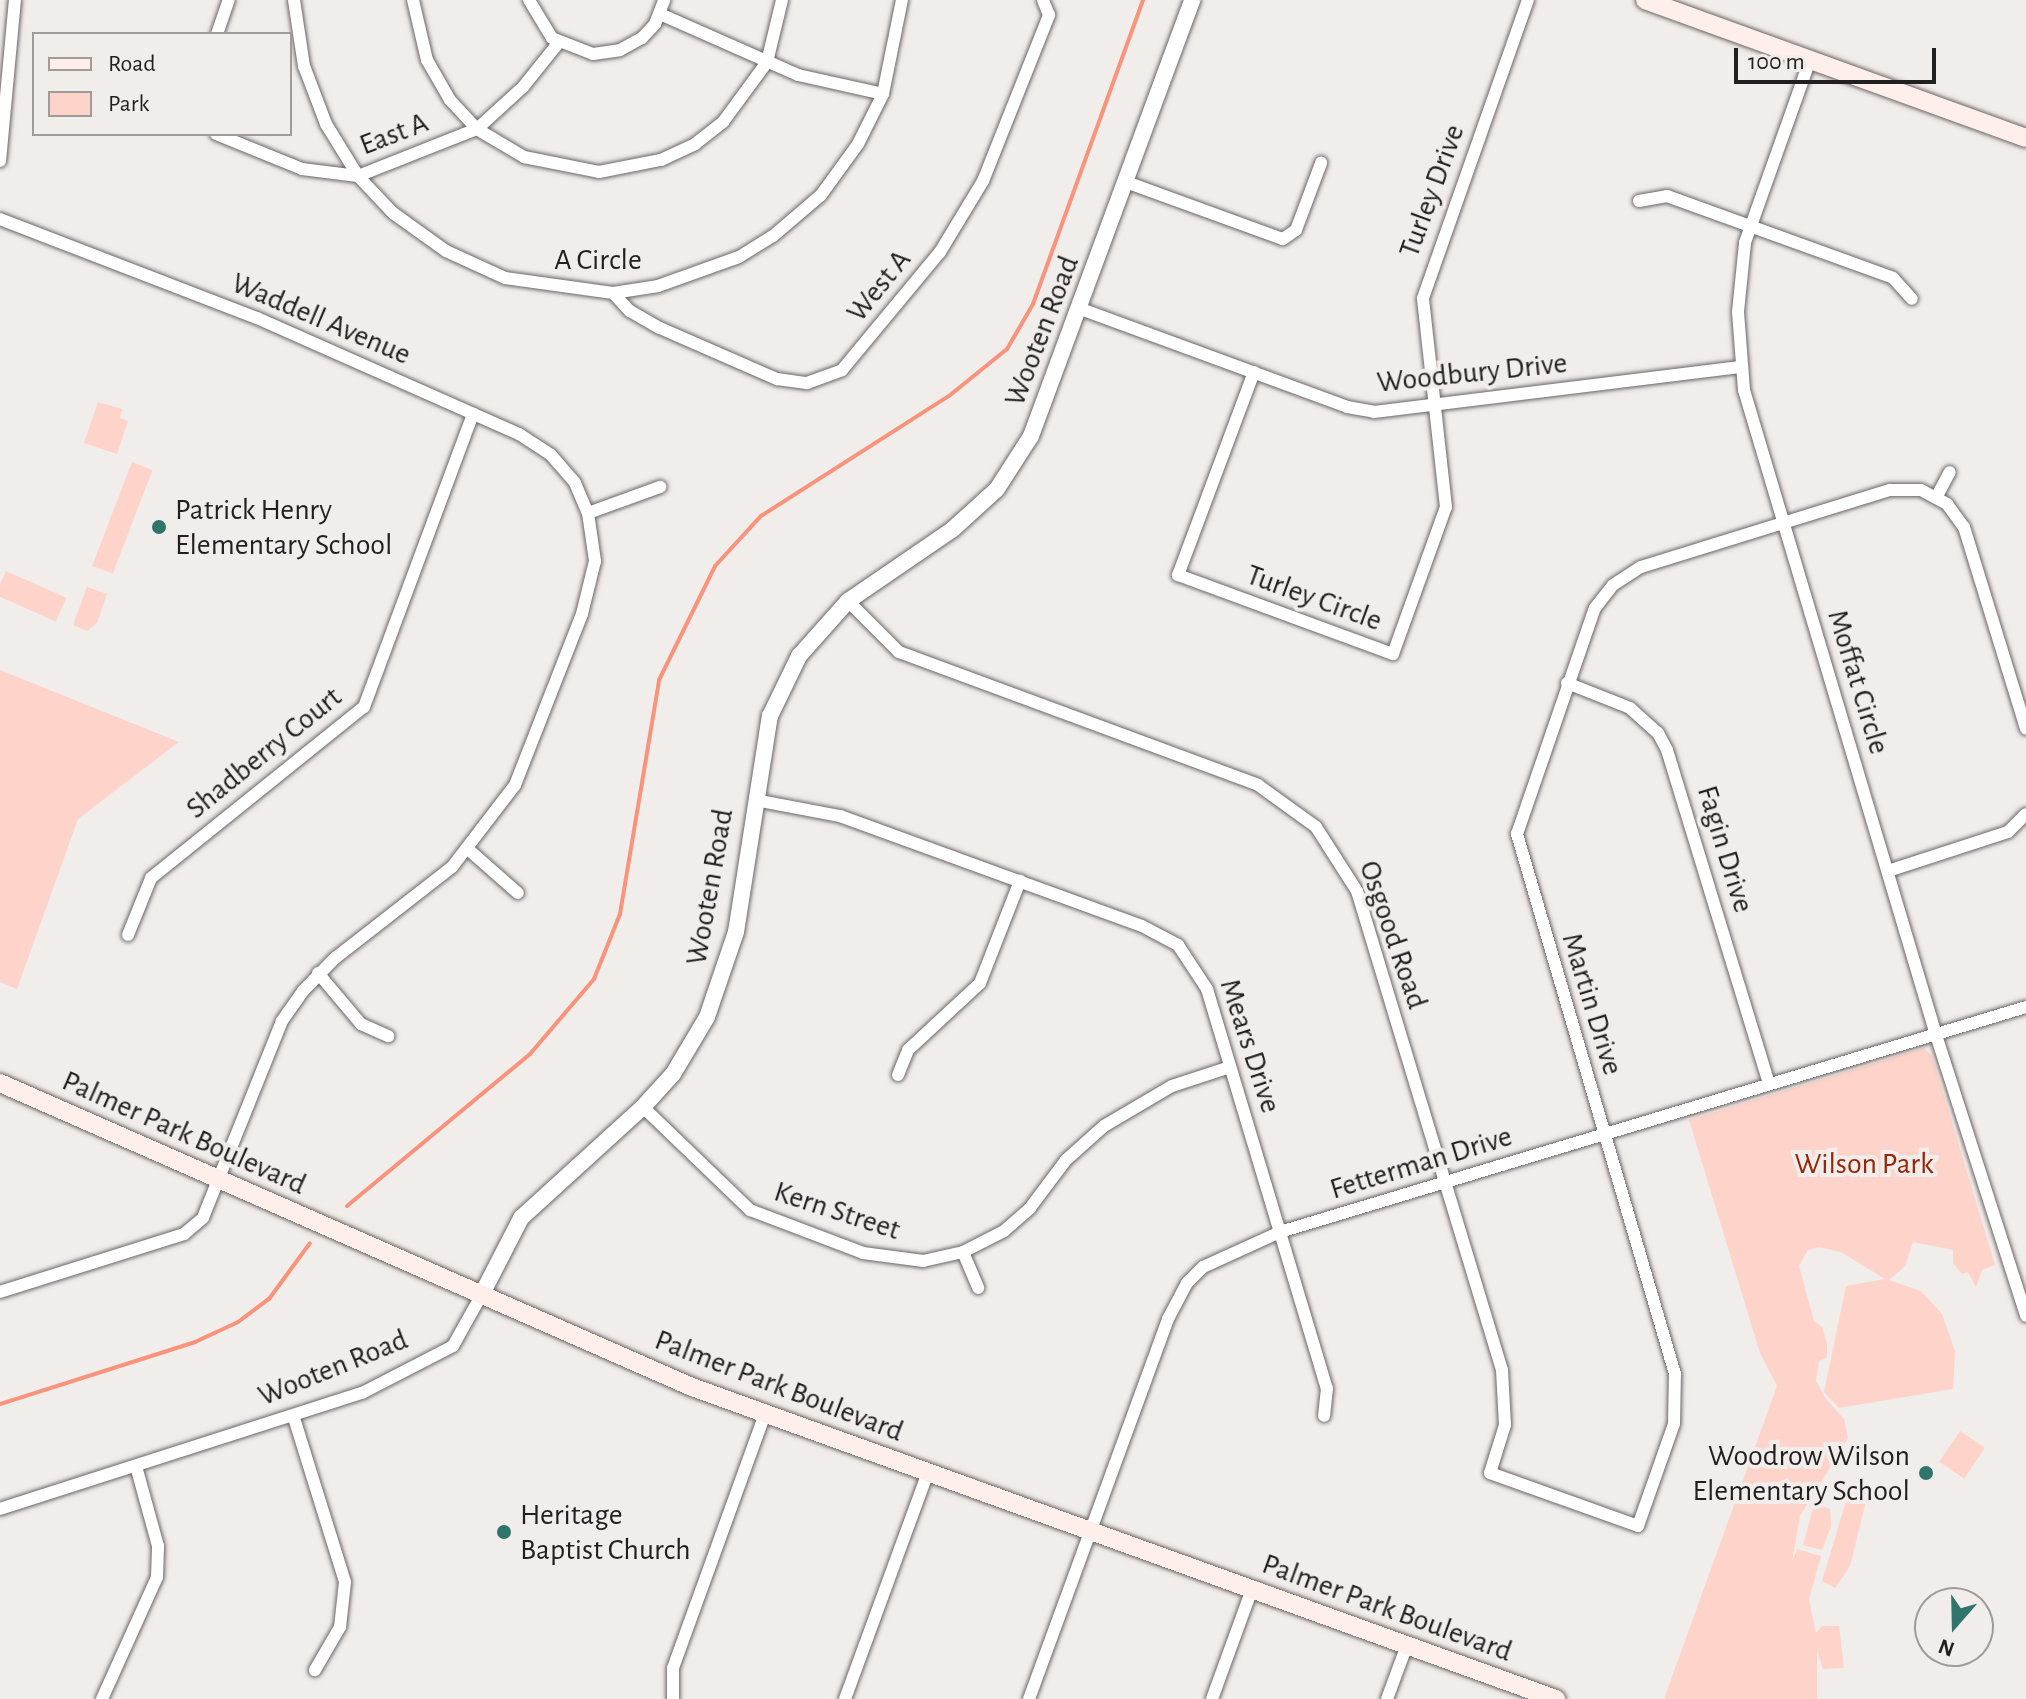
<!DOCTYPE html>
<html>
<head>
<meta charset="utf-8">
<style>
	body { margin:0 }
	#map { position:relative; width:2026px; height:1699px; overflow:hidden; background:#f1edeb; font-family:"Alegreya Sans",sans-serif }
	div>[style] { position:absolute }
	[style*='--x'] { left:calc(var(--x)*1px); top:calc(var(--y)*1px); width:calc(var(--w)*1px); rotate:calc(var(--a)*1deg) }
	.green>* { inset:0; background:#fed3c9; transform-origin:0 0 }
	.stream>* { height:4px; margin:-2px; padding:0 2px; transform-origin:2px; border-radius:2px; background:#fa937b }
	.roads { filter:drop-shadow(0 0 2px #6a6665) drop-shadow(0 0 2px #6a6665) }
	.minor>* { height:12px; margin:-6px; padding:0 6px; transform-origin:6px; border-radius:6px; background:#fff }
	.tertiary>* { height:16px; margin:-8px; padding:0 8px; transform-origin:8px; border-radius:8px; background:#fff }
	.secondary>* { height:18px; margin:-9px; padding:0 9px; transform-origin:9px; border-radius:9px; background:#ffefeb }
	.dots>* { width:22px; height:22px; translate:-50% -50%; box-sizing:border-box; border:4px solid #f1edeb; border-radius:50% }
	span { translate:-50% -50%; white-space:nowrap; text-align:center; line-height:1.15; -webkit-text-stroke:8px #f1edeb; paint-order:stroke }
	.street-label { font-size:30px; color:#211f1f }
	.poi-label { font-size:30px; color:#211f1f }
	.left { translate:0 -50%; text-align:left }
	.right { translate:-100% -50%; text-align:right }
	.park-label { font-size:30px; color:#9b2306 }
	.legend { position:absolute; left:32px; top:32px; width:260px; height:104px; box-sizing:border-box; background:#f1edeb; border:2px solid #9e9b99; margin:0; padding:10px 14px; list-style:none; font-size:24px; color:#211f1f }
	.legend li { display:flex; align-items:center; gap:16px; height:40px }
	.legend b { width:40px; border:2px solid #9e9b99 }
	.north { position:absolute; left:1914px; top:1587px; width:80px; height:80px; box-sizing:border-box; background:#f1edeb; border:2px solid #9e9b99; border-radius:50%; rotate:200deg; font-size:22px; font-weight:700; line-height:32px; text-align:center; color:#211f1f }
	.north::after { content:''; display:block; margin:auto; width:28px; height:36px; background:#2f756c; clip-path:polygon(50% 0,100% 100%,50% 72%,0 100%) }
	.scale { position:absolute; left:1734px; top:48px; width:202px; height:36px; box-sizing:border-box; border:4px solid #211f1f; border-top:0; padding-left:10px; font-size:24px; line-height:28px; white-space:nowrap; color:#211f1f; -webkit-text-stroke:6px #f1edeb; paint-order:stroke }
</style>
</head>
<body>
<div id="map">
	<div class="green">
		<div style="clip-path:polygon(98px 402px,122px 409px,120px 418px,128px 421px,117px 454px,84px 443px)"></div>
		<div style="left:132px;top:462px;width:22px;height:111px;rotate:21deg"></div>
		<div style="left:6px;top:571px;width:66px;height:26px;rotate:24deg"></div>
		<div style="clip-path:polygon(87px 587px,107px 594px,97px 623px,87px 631px,73px 625px)"></div>
		<div style="clip-path:polygon(0 670px,179px 742px,78px 819px,17px 989px,0 982px)"></div>
		<div style="clip-path:polygon(1924px 1048px,1932px 1056px,1995px 1265px,1982px 1270px,1976px 1287px,1968px 1272px,1962px 1274px,1953px 1263px,1953px 1250px,1913px 1242px,1905px 1266px,1889px 1280px,1921px 1291px,1942px 1314px,1955px 1351px,1953px 1389px,1839px 1408px,1824px 1392px,1846px 1286px,1885px 1279px,1841px 1252px,1818px 1247px,1808px 1250px,1799px 1266px,1814px 1321px,1822px 1327px,1827px 1343px,1827px 1357px,1819px 1361px,1816px 1381px,1826px 1399px,1844px 1419px,1848px 1438px,1800px 1516px,1792px 1562px,1797px 1549px,1821px 1556px,1809px 1599px,1816px 1633px,1822px 1626px,1839px 1626px,1844px 1668px,1823px 1669px,1817px 1651px,1817px 1699px,1664px 1699px,1777px 1386px,1760px 1353px,1689px 1120px)"></div>
		<div style="left:1960px;top:1431px;width:30px;height:37px;rotate:34deg"></div>
		<div style="clip-path:polygon(1851px 1485px,1868px 1493px,1850px 1566px,1835px 1588px,1822px 1581px)"></div>
		<div style="clip-path:polygon(1814px 1504px,1830px 1509px,1831px 1526px,1822px 1550px,1803px 1545px)"></div>
	</div>
	<div class="stream">
		<div style="--x:347;--y:1206;--w:238;--a:-39.7"></div>
		<div style="--x:530;--y:1054;--w:99;--a:-49.5"></div>
		<div style="--x:594;--y:979;--w:70;--a:-68.2"></div>
		<div style="--x:620;--y:914;--w:237;--a:-80.5"></div>
		<div style="--x:659;--y:680;--w:127;--a:-63.8"></div>
		<div style="--x:715;--y:566;--w:68;--a:-47.4"></div>
		<div style="--x:761;--y:516;--w:223;--a:-32.6"></div>
		<div style="--x:949;--y:396;--w:75;--a:-39"></div>
		<div style="--x:1007;--y:349;--w:52;--a:-60"></div>
		<div style="--x:1033;--y:304;--w:323;--a:-70.1"></div>
		<div style="--x:0;--y:1404;--w:205;--a:-17.6"></div>
		<div style="--x:195;--y:1342;--w:47;--a:-24.9"></div>
		<div style="--x:238;--y:1322;--w:39;--a:-37"></div>
		<div style="--x:269;--y:1299;--w:69;--a:-53.8"></div>
	</div>
	<div class="roads">
		<div class="minor">
			<div style="--x:294;--y:0;--w:67;--a:81.4"></div>
			<div style="--x:304;--y:66;--w:62;--a:69.2"></div>
			<div style="--x:326;--y:124;--w:61;--a:58.4"></div>
			<div style="--x:358;--y:176;--w:51;--a:46.6"></div>
			<div style="--x:393;--y:213;--w:65;--a:35.6"></div>
			<div style="--x:446;--y:251;--w:65;--a:24.6"></div>
			<div style="--x:505;--y:278;--w:109;--a:7.9"></div>
			<div style="--x:613;--y:293;--w:46;--a:-8.8"></div>
			<div style="--x:658;--y:286;--w:86;--a:-19.7"></div>
			<div style="--x:739;--y:257;--w:40;--a:-32"></div>
			<div style="--x:773;--y:236;--w:63;--a:-40.5"></div>
			<div style="--x:821;--y:195;--w:63;--a:-54"></div>
			<div style="--x:858;--y:144;--w:56;--a:-63.4"></div>
			<div style="--x:883;--y:94;--w:96;--a:-78.6"></div>
			<div style="--x:413;--y:0;--w:62;--a:76.9"></div>
			<div style="--x:427;--y:60;--w:46;--a:60.1"></div>
			<div style="--x:450;--y:100;--w:40;--a:47"></div>
			<div style="--x:477;--y:129;--w:55;--a:30.8"></div>
			<div style="--x:524;--y:157;--w:76;--a:11.3"></div>
			<div style="--x:599;--y:172;--w:63;--a:-11"></div>
			<div style="--x:661;--y:160;--w:38;--a:-25"></div>
			<div style="--x:695;--y:144;--w:36;--a:-38"></div>
			<div style="--x:723;--y:122;--w:74;--a:-53.7"></div>
			<div style="--x:767;--y:62;--w:64;--a:-76.4"></div>
			<div style="--x:529;--y:0;--w:44;--a:58.8"></div>
			<div style="--x:552;--y:38;--w:44;--a:21.3"></div>
			<div style="--x:593;--y:54;--w:27;--a:-8"></div>
			<div style="--x:620;--y:50;--w:25;--a:-29"></div>
			<div style="--x:642;--y:38;--w:19;--a:-47"></div>
			<div style="--x:655;--y:24;--w:26;--a:-69"></div>
			<div style="--x:660;--y:14;--w:151;--a:23.8"></div>
			<div style="--x:798;--y:75;--w:87;--a:12.6"></div>
			<div style="--x:217;--y:34;--w:36;--a:-71"></div>
			<div style="--x:1810;--y:60;--w:194;--a:109.6"></div>
			<div style="--x:1745;--y:243;--w:69;--a:95.8"></div>
			<div style="--x:1738;--y:312;--w:78;--a:85.6"></div>
			<div style="--x:1744;--y:390;--w:673;--a:73.42"></div>
			<div style="--x:1936;--y:1035;--w:295;--a:72.2"></div>
			<div style="--x:216;--y:134;--w:93;--a:22.1"></div>
			<div style="--x:302;--y:169;--w:56;--a:7.1"></div>
			<div style="--x:358;--y:176;--w:128;--a:-21.6"></div>
			<div style="--x:477;--y:129;--w:62;--a:-42.4"></div>
			<div style="--x:523;--y:87;--w:58;--a:-51.3"></div>
			<div style="--x:0;--y:161;--w:162;--a:-84.7"></div>
			<div style="--x:1126;--y:182;--w:167;--a:20"></div>
			<div style="--x:1283;--y:239;--w:16;--a:-35"></div>
			<div style="--x:1296;--y:230;--w:72;--a:-69.5"></div>
			<div style="--x:1639;--y:201;--w:28;--a:-10"></div>
			<div style="--x:1667;--y:196;--w:240;--a:19.9"></div>
			<div style="--x:1893;--y:278;--w:28;--a:48"></div>
			<div style="--x:0;--y:219;--w:275;--a:21.1"></div>
			<div style="--x:257;--y:318;--w:287;--a:23.9"></div>
			<div style="--x:519;--y:434;--w:38;--a:33"></div>
			<div style="--x:551;--y:455;--w:37;--a:49"></div>
			<div style="--x:575;--y:483;--w:33;--a:67"></div>
			<div style="--x:588;--y:513;--w:49;--a:81.7"></div>
			<div style="--x:595;--y:561;--w:55;--a:103.8"></div>
			<div style="--x:582;--y:614;--w:184;--a:111.4"></div>
			<div style="--x:515;--y:785;--w:103;--a:127.5"></div>
			<div style="--x:452;--y:867;--w:148;--a:142.1"></div>
			<div style="--x:335;--y:958;--w:46;--a:134.1"></div>
			<div style="--x:303;--y:991;--w:37;--a:125"></div>
			<div style="--x:282;--y:1021;--w:212;--a:111.9"></div>
			<div style="--x:203;--y:1218;--w:25;--a:140"></div>
			<div style="--x:184;--y:1234;--w:193;--a:162.5"></div>
			<div style="--x:613;--y:293;--w:25;--a:47"></div>
			<div style="--x:630;--y:311;--w:34;--a:30"></div>
			<div style="--x:660;--y:328;--w:128;--a:23.6"></div>
			<div style="--x:777;--y:379;--w:30;--a:8"></div>
			<div style="--x:807;--y:383;--w:37;--a:-20"></div>
			<div style="--x:842;--y:370;--w:153;--a:-50.3"></div>
			<div style="--x:940;--y:252;--w:83;--a:-58.8"></div>
			<div style="--x:983;--y:181;--w:179;--a:-68.3"></div>
			<div style="--x:1049;--y:15;--w:16;--a:-112"></div>
			<div style="--x:1081;--y:309;--w:283;--a:20.2"></div>
			<div style="--x:1347;--y:407;--w:27;--a:10"></div>
			<div style="--x:1374;--y:412;--w:369;--a:-7"></div>
			<div style="--x:1254;--y:372;--w:217;--a:110.5"></div>
			<div style="--x:1178;--y:575;--w:229;--a:20.2"></div>
			<div style="--x:1393;--y:654;--w:156;--a:-70.2"></div>
			<div style="--x:1446;--y:507;--w:210;--a:-96.3"></div>
			<div style="--x:1423;--y:298;--w:316;--a:-70.6"></div>
			<div style="--x:1937;--y:496;--w:27;--a:-62"></div>
			<div style="--x:588;--y:513;--w:77;--a:-19.9"></div>
			<div style="--x:848;--y:601;--w:72;--a:45"></div>
			<div style="--x:899;--y:652;--w:383;--a:20.3"></div>
			<div style="--x:1258;--y:785;--w:72;--a:35.9"></div>
			<div style="--x:1316;--y:827;--w:76;--a:57.4"></div>
			<div style="--x:1357;--y:891;--w:500;--a:73.16"></div>
			<div style="--x:1502;--y:1370;--w:55;--a:86.9"></div>
			<div style="--x:1505;--y:1425;--w:50;--a:107.4"></div>
			<div style="--x:1490;--y:1473;--w:157;--a:19.7"></div>
			<div style="--x:1638;--y:1526;--w:108;--a:-70.6"></div>
			<div style="--x:1674;--y:1424;--w:50;--a:-88.9"></div>
			<div style="--x:1675;--y:1374;--w:563;--a:-106.31"></div>
			<div style="--x:1517;--y:834;--w:239;--a:-71"></div>
			<div style="--x:1595;--y:608;--w:29;--a:-52"></div>
			<div style="--x:1613;--y:585;--w:33;--a:-33"></div>
			<div style="--x:1641;--y:567;--w:261;--a:-17.2"></div>
			<div style="--x:1890;--y:490;--w:31;--a:0"></div>
			<div style="--x:1921;--y:490;--w:30;--a:28"></div>
			<div style="--x:1947;--y:504;--w:29;--a:54"></div>
			<div style="--x:1964;--y:527;--w:211;--a:72.9"></div>
			<div style="--x:1567;--y:683;--w:68;--a:21.6"></div>
			<div style="--x:1630;--y:708;--w:38;--a:42"></div>
			<div style="--x:1658;--y:733;--w:19;--a:62"></div>
			<div style="--x:1667;--y:750;--w:348;--a:73"></div>
			<div style="--x:755;--y:800;--w:86;--a:10.7"></div>
			<div style="--x:840;--y:816;--w:321;--a:20"></div>
			<div style="--x:1142;--y:926;--w:41;--a:27.8"></div>
			<div style="--x:1178;--y:945;--w:53;--a:56.6"></div>
			<div style="--x:1207;--y:989;--w:417;--a:73.3"></div>
			<div style="--x:1327;--y:1388;--w:28;--a:96"></div>
			<div style="--x:469;--y:850;--w:65;--a:41.3"></div>
			<div style="--x:1888;--y:871;--w:126;--a:-18"></div>
			<div style="--x:2008;--y:832;--w:25;--a:-45"></div>
			<div style="--x:128;--y:935;--w:61;--a:-68"></div>
			<div style="--x:151;--y:878;--w:273;--a:-38.8"></div>
			<div style="--x:364;--y:707;--w:313;--a:-69.6"></div>
			<div style="--x:318;--y:973;--w:67;--a:49.9"></div>
			<div style="--x:361;--y:1024;--w:30;--a:24"></div>
			<div style="--x:898;--y:1075;--w:27;--a:-68"></div>
			<div style="--x:908;--y:1050;--w:98;--a:-42.9"></div>
			<div style="--x:980;--y:983;--w:110;--a:-68.6"></div>
			<div style="--x:643;--y:1107;--w:149;--a:43.9"></div>
			<div style="--x:750;--y:1210;--w:121;--a:20.8"></div>
			<div style="--x:863;--y:1253;--w:61;--a:7.6"></div>
			<div style="--x:923;--y:1261;--w:41;--a:-12.7"></div>
			<div style="--x:963;--y:1252;--w:46;--a:-27.1"></div>
			<div style="--x:1004;--y:1231;--w:35;--a:-41"></div>
			<div style="--x:1030;--y:1208;--w:60;--a:-53.1"></div>
			<div style="--x:1066;--y:1160;--w:51;--a:-41.8"></div>
			<div style="--x:1104;--y:1126;--w:79;--a:-30.5"></div>
			<div style="--x:1172;--y:1086;--w:61;--a:-18.1"></div>
			<div style="--x:963;--y:1252;--w:39;--a:67"></div>
			<div style="--x:294;--y:1418;--w:172;--a:72.7"></div>
			<div style="--x:345;--y:1582;--w:45;--a:96.3"></div>
			<div style="--x:340;--y:1627;--w:50;--a:120.2"></div>
			<div style="--x:0;--y:1509;--w:380;--a:-17.8"></div>
			<div style="--x:362;--y:1393;--w:102;--a:-27.3"></div>
			<div style="--x:453;--y:1346;--w:60;--a:-60.9"></div>
			<div style="--x:102;--y:1699;--w:134;--a:-65.7"></div>
			<div style="--x:157;--y:1577;--w:31;--a:-88"></div>
			<div style="--x:158;--y:1546;--w:83;--a:-105.4"></div>
			<div style="--x:673;--y:1699;--w:31;--a:-90"></div>
			<div style="--x:673;--y:1668;--w:270;--a:-70.1"></div>
			<div style="--x:845;--y:1699;--w:242;--a:-69.9"></div>
			<div style="--x:1029;--y:1699;--w:405;--a:-69.9"></div>
			<div style="--x:1168;--y:1319;--w:41;--a:-62.2"></div>
			<div style="--x:1187;--y:1283;--w:23;--a:-45"></div>
			<div style="--x:1203;--y:1267;--w:85;--a:-24.4"></div>
			<div style="--x:1280;--y:1232;--w:779;--a:-16.78"></div>
			<div style="--x:1212;--y:1699;--w:117;--a:-70"></div>
			<div style="--x:1387;--y:1699;--w:58;--a:-69.7"></div>
		</div>
		<div class="tertiary">
			<div style="--x:482;--y:1294;--w:85;--a:-62.8"></div>
			<div style="--x:521;--y:1218;--w:165;--a:-42.3"></div>
			<div style="--x:643;--y:1107;--w:45;--a:-47.7"></div>
			<div style="--x:673;--y:1074;--w:66;--a:-59.2"></div>
			<div style="--x:707;--y:1017;--w:90;--a:-71.2"></div>
			<div style="--x:736;--y:932;--w:219;--a:-81.1"></div>
			<div style="--x:770;--y:716;--w:67;--a:-64.2"></div>
			<div style="--x:799;--y:656;--w:74;--a:-48.3"></div>
			<div style="--x:848;--y:601;--w:127;--a:-34.4"></div>
			<div style="--x:953;--y:529;--w:59;--a:-42.3"></div>
			<div style="--x:997;--y:489;--w:63;--a:-57.3"></div>
			<div style="--x:1031;--y:436;--w:465;--a:-69.7"></div>
		</div>
		<div class="secondary">
			<div style="--x:1645;--y:0;--w:405;--a:19.9"></div>
			<div style="--x:0;--y:1083;--w:756;--a:23.72"></div>
			<div style="--x:692;--y:1387;--w:919;--a:19.86"></div>
		</div>
	</div>
	<div class="dots">
		<div style="left:159px;top:527px;background:#2f756c"></div>
		<div style="left:1926px;top:1473px;background:#2f756c"></div>
		<div style="left:504px;top:1532px;background:#2f756c"></div>
	</div>
	<div class="street-label">
		<span style="left:394px;top:134px;rotate:-21deg">East A</span>
		<span style="left:1432px;top:191px;rotate:-70deg">Turley Drive</span>
		<span style="left:598px;top:260px">A Circle</span>
		<span style="left:879px;top:286px;rotate:-51deg">West A</span>
		<span style="left:321px;top:319px;rotate:23deg">Waddell Avenue</span>
		<span style="left:1042px;top:331px;rotate:-69deg">Wooten Road</span>
		<span style="left:1472px;top:373px;rotate:-6deg">Woodbury Drive</span>
		<span style="left:1314px;top:598px;rotate:20deg">Turley Circle</span>
		<span style="left:1858px;top:682px;rotate:73deg">Moffat Circle</span>
		<span style="left:264px;top:753px;rotate:-39deg">Shadberry Court</span>
		<span style="left:1725px;top:849px;rotate:73deg">Fagin Drive</span>
		<span style="left:710px;top:887px;rotate:-80deg">Wooten Road</span>
		<span style="left:1393px;top:935px;rotate:71deg">Osgood Road</span>
		<span style="left:1592px;top:1004px;rotate:73deg">Martin Drive</span>
		<span style="left:1250px;top:1046px;rotate:72deg">Mears Drive</span>
		<span style="left:184px;top:1133px;rotate:24deg">Palmer Park Boulevard</span>
		<span style="left:1421px;top:1163px;rotate:-17deg">Fetterman Drive</span>
		<span style="left:837px;top:1211px;rotate:18deg">Kern Street</span>
		<span style="left:333px;top:1368px;rotate:-22deg">Wooten Road</span>
		<span style="left:779px;top:1386px;rotate:21deg">Palmer Park Boulevard</span>
		<span style="left:1387px;top:1608px;rotate:20deg">Palmer Park Boulevard</span>
	</div>
	<div class="poi-label">
		<span class="left" style="left:175px;top:527px">Patrick Henry<br>Elementary School</span>
		<span class="right" style="left:1910px;top:1473px">Woodrow Wilson<br>Elementary School</span>
		<span class="left" style="left:520px;top:1532px">Heritage<br>Baptist Church</span>
	</div>
	<div class="park-label">
		<span style="left:1864px;top:1164px">Wilson Park</span>
	</div>
	<ul class="legend">
	<li><b style="height:10px;background:#ffefeb"></b>Road</li>
	<li><b style="height:22px;background:#fed3c9"></b>Park</li>
	</ul>
	<div class="north">N</div>
	<div class="scale">100 m</div>
</div>
</body>
</html>
